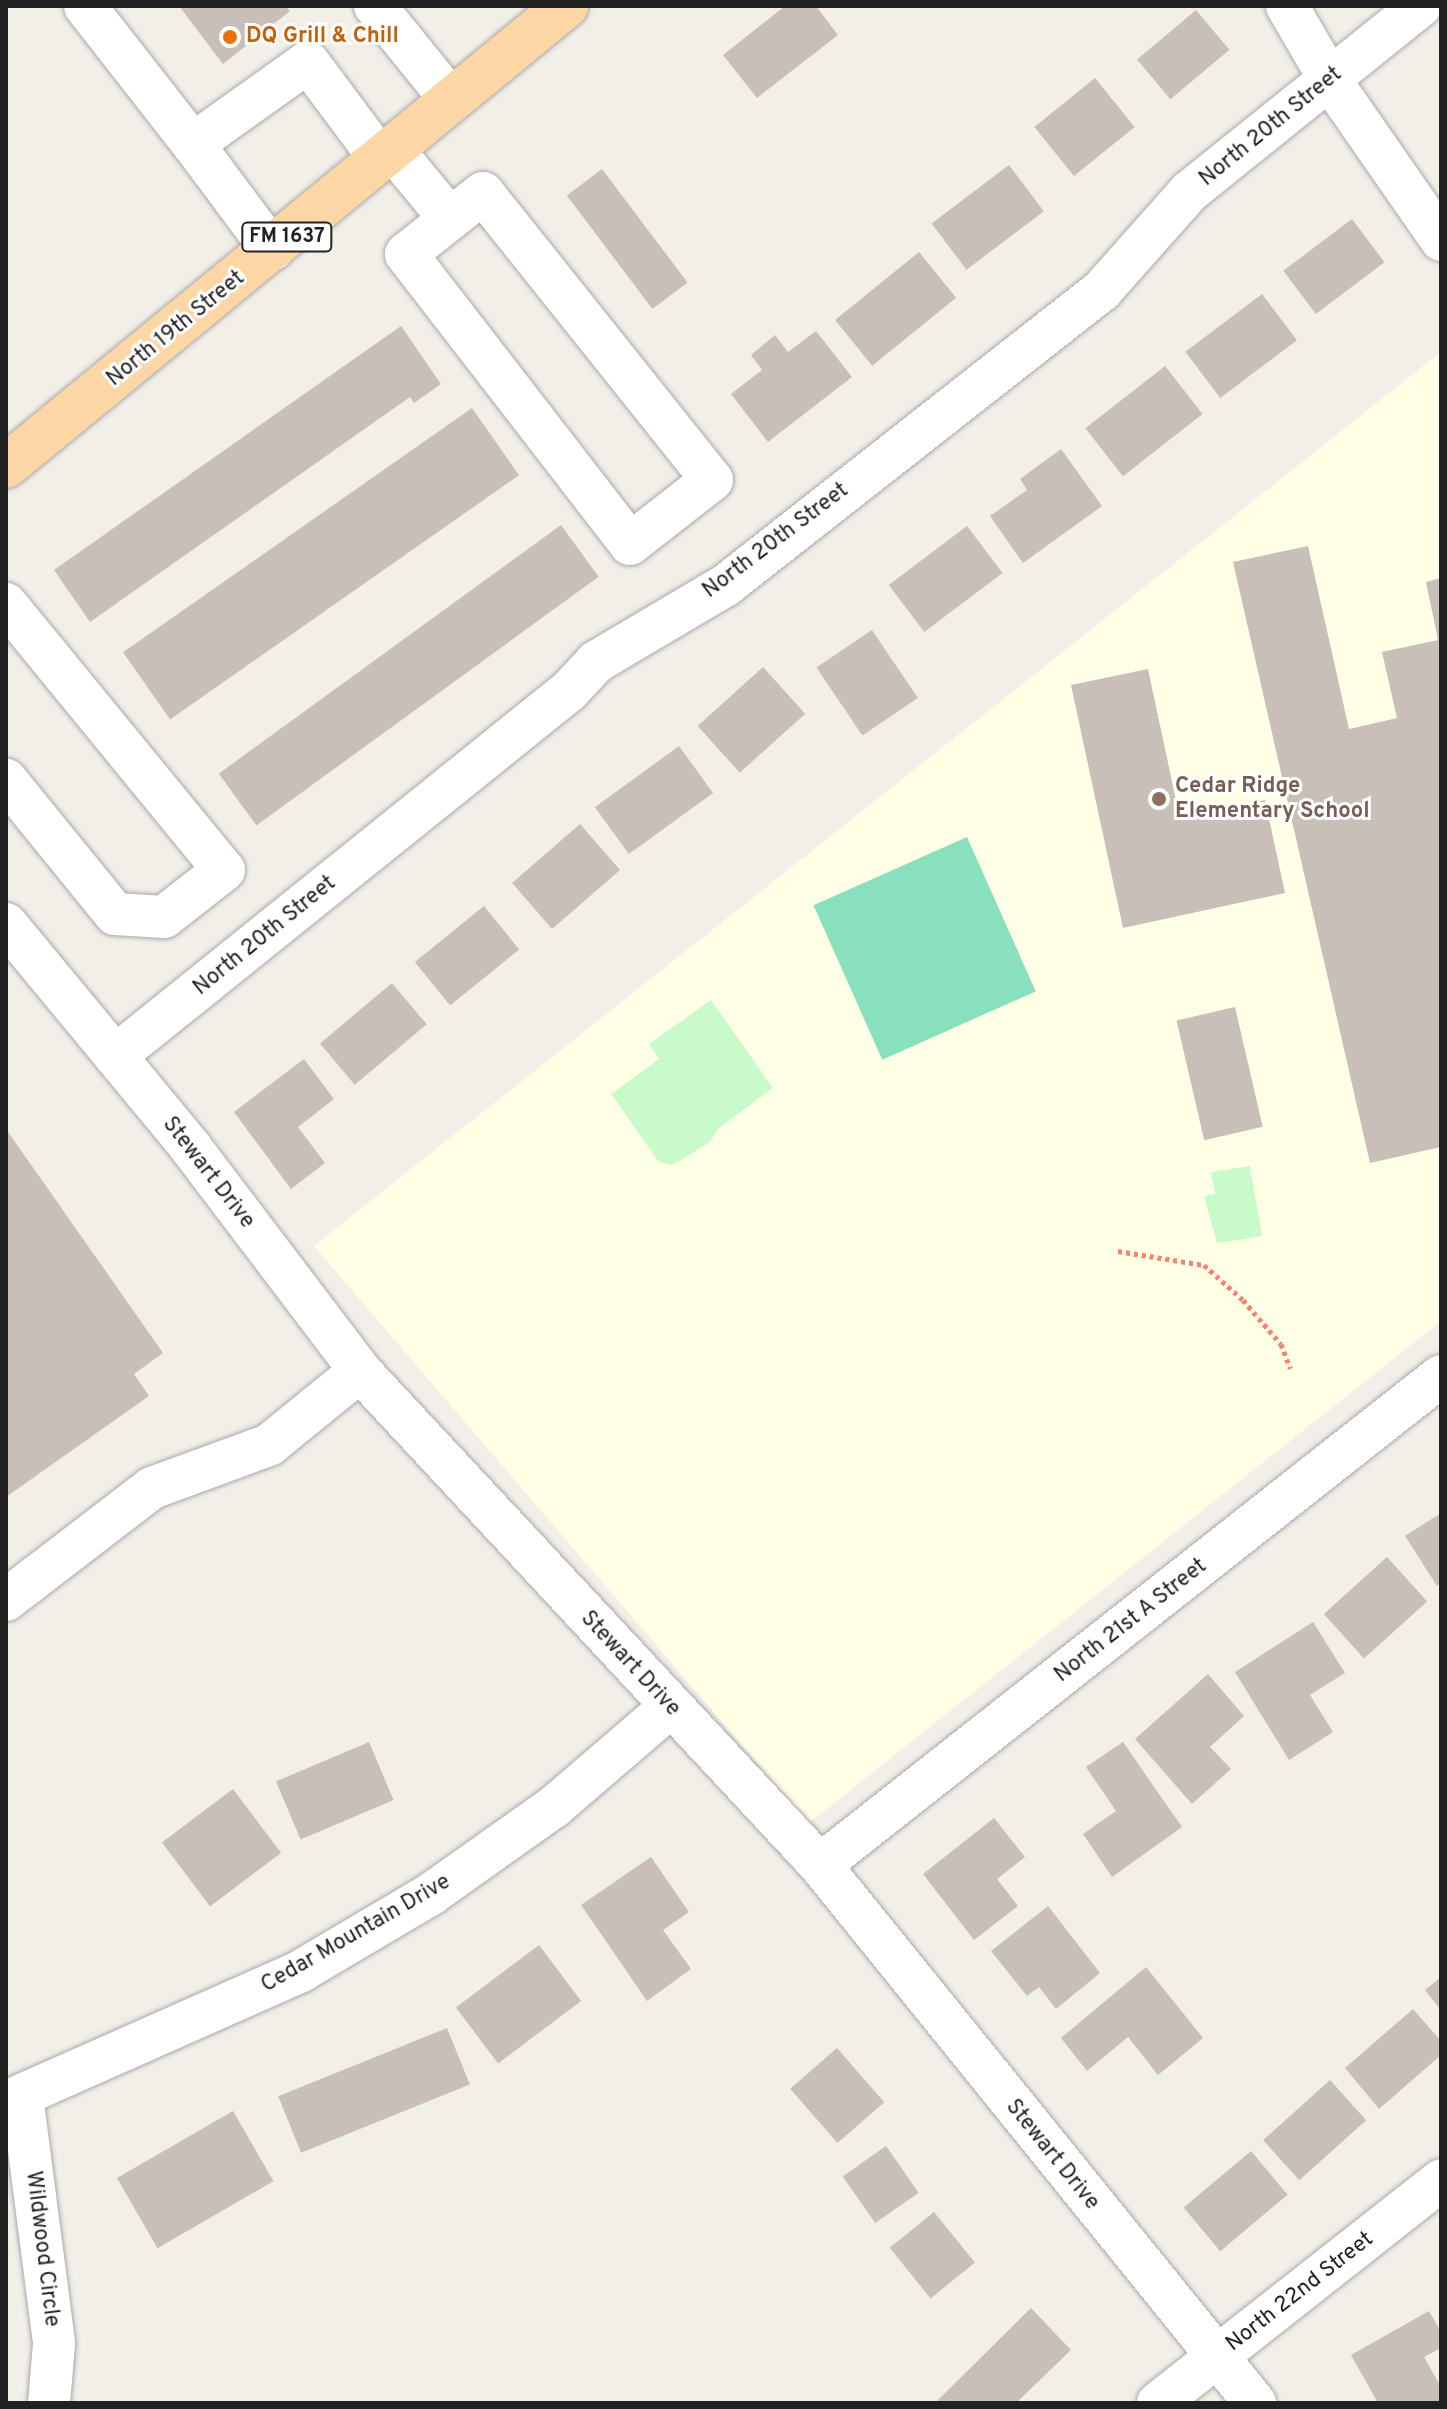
<!DOCTYPE html>
<html>
<head>
<meta charset="utf-8">
<style>
	body { margin:0 }
	#map { position:relative; width:1447px; height:2409px; overflow:hidden; background:#f2efe9; font-family:Overpass,sans-serif }
	div>[style] { position:absolute }
	[style*='--x'] { left:calc(var(--x)*1px); top:calc(var(--y)*1px); width:calc(var(--w)*1px); rotate:calc(var(--a)*1deg) }
	.education>* { inset:0; background:#ffffe5 }
	.park>* { inset:0; background:#c8facc }
	.pitch>* { inset:0; background:#88e0be; transform-origin:0 0 }
	.building>* { inset:0; background:#c7bfb8; transform-origin:0 0 }
	.path>* { height:5px; margin-top:-2.5px; transform-origin:0; background:repeating-linear-gradient(90deg,#fa8072 0 4px,transparent 0 8px) }
	.roads { filter:drop-shadow(0 0 2px #a9a9a9) drop-shadow(0 0 2px #a9a9a9) }
	.minor>* { height:42px; margin:-21px; padding:0 21px; transform-origin:21px; border-radius:21px; background:#fff }
	.major>* { height:44px; margin:-22px; padding:0 22px; transform-origin:22px; border-radius:22px; background:#fcd6a4 }
	.dots>* { width:22px; height:22px; translate:-50% -50%; box-sizing:border-box; border:4px solid #fff; border-radius:50% }
	span { translate:-50% -50%; white-space:nowrap; text-align:center; line-height:1.15; -webkit-text-stroke:6px #fff; paint-order:stroke }
	.shield-label span { padding:2px 6px; background:#fff; border:2px solid; border-radius:6px; -webkit-text-stroke-width:0 }
	.shield-label { font-size:20px; color:#222; font-weight:700 }
	.food-label { font-size:22px; color:#c56008; font-weight:700 }
	.left { translate:0 -50%; text-align:left }
	.street-label { font-size:22px; color:#222 }
	.education-label { font-size:22px; color:#785e54; font-weight:700 }
	.frame { position:absolute; inset:0; border:8px solid #222; pointer-events:none }
</style>
</head>
<body>
<div id="map">
	<div class="education">
		<div style="clip-path:polygon(1441px 352px,1441px 1321px,809px 1823px,314px 1246px)"></div>
	</div>
	<div class="park">
		<div style="clip-path:polygon(711px 1000px,773px 1088px,718px 1129px,710px 1142px,673px 1165px,659px 1162px,611px 1094px,659px 1059px,649px 1044px)"></div>
		<div style="clip-path:polygon(1250px 1166px,1262px 1236px,1217px 1243px,1204px 1196px,1215px 1194px,1211px 1172px)"></div>
	</div>
	<div class="pitch">
		<div style="left:967px;top:837px;width:169px;height:168px;rotate:66deg"></div>
	</div>
	<div class="building">
		<div style="clip-path:polygon(179px 6px,286px 6px,290px 11px,223px 64px)"></div>
		<div style="clip-path:polygon(785px 6px,816px 6px,838px 35px,757px 98px,723px 55px)"></div>
		<div style="left:1196px;top:10px;width:52px;height:77px;rotate:50deg"></div>
		<div style="left:1095px;top:78px;width:63px;height:78px;rotate:51deg"></div>
		<div style="left:1009px;top:165px;width:58px;height:97px;rotate:53deg"></div>
		<div style="left:602px;top:169px;width:142px;height:44px;rotate:53deg"></div>
		<div style="left:1352px;top:219px;width:54px;height:86px;rotate:53deg"></div>
		<div style="left:919px;top:252px;width:59px;height:108px;rotate:51deg"></div>
		<div style="left:1262px;top:294px;width:58px;height:96px;rotate:53deg"></div>
		<div style="clip-path:polygon(401px 326px,441px 384px,414px 403px,410px 397px,90px 622px,54px 570px)"></div>
		<div style="clip-path:polygon(816px 331px,852px 377px,768px 442px,731px 394px,762px 370px,751px 355px,775px 335px,788px 352px)"></div>
		<div style="left:1165px;top:366px;width:61px;height:101px;rotate:52deg"></div>
		<div style="left:472px;top:408px;width:82px;height:426px;rotate:55deg"></div>
		<div style="clip-path:polygon(1061px 449px,1102px 506px,1023px 563px,990px 516px,1027px 490px,1020px 479px)"></div>
		<div style="left:561px;top:525px;width:64px;height:423px;rotate:54deg"></div>
		<div style="left:967px;top:526px;width:59px;height:98px;rotate:53deg"></div>
		<div style="clip-path:polygon(1308px 546px,1349px 729px,1397px 718px,1382px 652px,1438px 640px,1426px 582px,1441px 578px,1441px 1147px,1370px 1163px,1233px 562px)"></div>
		<div style="left:872px;top:630px;width:82px;height:67px;rotate:56deg"></div>
		<div style="left:763px;top:667px;width:63px;height:88px;rotate:48deg"></div>
		<div style="clip-path:polygon(1148px 669px,1180px 819px,1265px 800px,1285px 893px,1123px 928px,1071px 685px)"></div>
		<div style="left:679px;top:746px;width:58px;height:104px;rotate:54deg"></div>
		<div style="left:580px;top:824px;width:61px;height:90px;rotate:49deg"></div>
		<div style="left:484px;top:906px;width:56px;height:89px;rotate:51deg"></div>
		<div style="left:392px;top:983px;width:54px;height:94px;rotate:50deg"></div>
		<div style="left:1235px;top:1007px;width:123px;height:60px;rotate:77deg"></div>
		<div style="clip-path:polygon(304px 1059px,334px 1099px,298px 1127px,325px 1163px,291px 1189px,234px 1112px)"></div>
		<div style="clip-path:polygon(6px 1129px,163px 1353px,134px 1374px,149px 1396px,6px 1497px)"></div>
		<div style="clip-path:polygon(1441px 1513px,1441px 1583px,1437px 1586px,1405px 1536px)"></div>
		<div style="left:1387px;top:1557px;width:60px;height:85px;rotate:48deg"></div>
		<div style="clip-path:polygon(1313px 1622px,1345px 1673px,1310px 1695px,1333px 1732px,1289px 1760px,1235px 1672px)"></div>
		<div style="clip-path:polygon(1208px 1674px,1244px 1716px,1210px 1747px,1231px 1769px,1192px 1804px,1135px 1739px)"></div>
		<div style="left:369px;top:1742px;width:63px;height:101px;rotate:67deg"></div>
		<div style="clip-path:polygon(1123px 1742px,1182px 1827px,1112px 1877px,1083px 1834px,1116px 1811px,1086px 1767px)"></div>
		<div style="left:233px;top:1789px;width:80px;height:89px;rotate:53deg"></div>
		<div style="clip-path:polygon(994px 1818px,1025px 1857px,997px 1879px,1018px 1906px,974px 1940px,923px 1874px)"></div>
		<div style="clip-path:polygon(651px 1857px,689px 1912px,663px 1930px,691px 1969px,647px 2001px,581px 1905px)"></div>
		<div style="clip-path:polygon(1048px 1906px,1100px 1973px,1056px 2009px,1039px 1987px,1027px 1996px,991px 1951px)"></div>
		<div style="left:539px;top:1945px;width:70px;height:104px;rotate:53deg"></div>
		<div style="clip-path:polygon(1146px 1967px,1203px 2038px,1158px 2075px,1128px 2037px,1087px 2071px,1061px 2038px)"></div>
		<div style="clip-path:polygon(1441px 1977px,1441px 2010px,1425px 1990px)"></div>
		<div style="clip-path:polygon(1413px 2009px,1441px 2041px,1441px 2055px,1379px 2109px,1345px 2068px)"></div>
		<div style="left:447px;top:2028px;width:61px;height:182px;rotate:68deg"></div>
		<div style="left:837px;top:2048px;width:72px;height:62px;rotate:49deg"></div>
		<div style="left:1330px;top:2080px;width:54px;height:90px;rotate:48deg"></div>
		<div style="left:233px;top:2111px;width:81px;height:134px;rotate:60deg"></div>
		<div style="left:886px;top:2146px;width:57px;height:53px;rotate:55deg"></div>
		<div style="left:1251px;top:2151px;width:57px;height:88px;rotate:50deg"></div>
		<div style="left:934px;top:2212px;width:65px;height:57px;rotate:51deg"></div>
		<div style="clip-path:polygon(1031px 2308px,1071px 2350px,1016px 2403px,935px 2403px)"></div>
		<div style="clip-path:polygon(1429px 2311px,1441px 2332px,1441px 2348px,1424px 2357px,1441px 2387px,1441px 2403px,1378px 2403px,1351px 2355px)"></div>
	</div>
	<div class="path">
		<div style="--x:1118;--y:1251;--w:87;--a:9.2"></div>
		<div style="--x:1204;--y:1265;--w:52;--a:41.9"></div>
		<div style="--x:1243;--y:1300;--w:58;--a:49.2"></div>
		<div style="--x:1281;--y:1344;--w:26;--a:69"></div>
	</div>
	<div class="roads">
		<div class="minor">
			<div style="--x:85;--y:6;--w:175;--a:52"></div>
			<div style="--x:375;--y:6;--w:122;--a:51"></div>
			<div style="--x:1287;--y:6;--w:86;--a:59.8"></div>
			<div style="--x:1330;--y:80;--w:195;--a:55.2"></div>
			<div style="--x:393;--y:150;--w:89;--a:50.4"></div>
			<div style="--x:450;--y:219;--w:56;--a:141.5"></div>
			<div style="--x:406;--y:254;--w:366;--a:52.3"></div>
			<div style="--x:630;--y:544;--w:104;--a:-38"></div>
			<div style="--x:712;--y:480;--w:367;--a:-128.6"></div>
			<div style="--x:483;--y:193;--w:42;--a:141.8"></div>
			<div style="--x:272;--y:250;--w:132;--a:-126.7"></div>
			<div style="--x:193;--y:144;--w:141;--a:-35.5"></div>
			<div style="--x:308;--y:62;--w:122;--a:53.3"></div>
			<div style="--x:6;--y:604;--w:344;--a:50.7"></div>
			<div style="--x:224;--y:870;--w:76;--a:141.9"></div>
			<div style="--x:164;--y:917;--w:49;--a:-176.5"></div>
			<div style="--x:115;--y:914;--w:173;--a:-129.1"></div>
			<div style="--x:6;--y:924;--w:291;--a:50.4"></div>
			<div style="--x:191;--y:1148;--w:280;--a:52.8"></div>
			<div style="--x:360;--y:1371;--w:675;--a:47.04"></div>
			<div style="--x:820;--y:1865;--w:692;--a:51.04"></div>
			<div style="--x:115;--y:1056;--w:583;--a:-38.8"></div>
			<div style="--x:569;--y:691;--w:40;--a:-47"></div>
			<div style="--x:596;--y:662;--w:151;--a:-30.6"></div>
			<div style="--x:726;--y:585;--w:478;--a:-38.1"></div>
			<div style="--x:1102;--y:290;--w:131;--a:-48.4"></div>
			<div style="--x:1189;--y:192;--w:297;--a:-38.8"></div>
			<div style="--x:6;--y:1600;--w:184;--a:-37.5"></div>
			<div style="--x:152;--y:1488;--w:125;--a:-20.2"></div>
			<div style="--x:269;--y:1445;--w:117;--a:-39.1"></div>
			<div style="--x:820;--y:1865;--w:790;--a:-38.22"></div>
			<div style="--x:22;--y:2096;--w:250;--a:82.6"></div>
			<div style="--x:54;--y:2344;--w:59;--a:94.8"></div>
			<div style="--x:6;--y:2102;--w:323;--a:-23.9"></div>
			<div style="--x:301;--y:1971;--w:151;--a:-30.6"></div>
			<div style="--x:431;--y:1894;--w:152;--a:-35.4"></div>
			<div style="--x:555;--y:1806;--w:152;--a:-40.7"></div>
			<div style="--x:1158;--y:2403;--w:360;--a:-38.2"></div>
		</div>
		<div class="major">
			<div style="--x:6;--y:466;--w:725;--a:-39.4"></div>
		</div>
	</div>
	<div class="dots">
		<div style="left:230px;top:37px;background:#e8710a"></div>
		<div style="left:1159px;top:799px;background:#8d6e63"></div>
	</div>
	<div class="shield-label">
		<span style="left:287px;top:237px">FM 1637</span>
	</div>
	<div class="food-label">
		<span class="left" style="left:246px;top:37px">DQ Grill &amp; Chill</span>
	</div>
	<div class="street-label">
		<span style="left:1271px;top:127px;rotate:-39deg">North 20th Street</span>
		<span style="left:176px;top:329px;rotate:-39deg">North 19th Street</span>
		<span style="left:776px;top:541px;rotate:-37deg">North 20th Street</span>
		<span style="left:265px;top:936px;rotate:-39deg">North 20th Street</span>
		<span style="left:208px;top:1173px;rotate:52deg">Stewart Drive</span>
		<span style="left:1131px;top:1621px;rotate:-38deg">North 21st A Street</span>
		<span style="left:630px;top:1664px;rotate:47deg">Stewart Drive</span>
		<span style="left:356px;top:1934px;rotate:-30deg">Cedar Mountain Drive</span>
		<span style="left:1052px;top:2155px;rotate:51deg">Stewart Drive</span>
		<span style="left:42px;top:2249px;rotate:83deg">Wildwood Circle</span>
		<span style="left:1300px;top:2292px;rotate:-38deg">North 22nd Street</span>
	</div>
	<div class="education-label">
		<span class="left" style="left:1175px;top:799px">Cedar Ridge<br>Elementary School</span>
	</div>
	<div class="frame"></div>
</div>
</body>
</html>
